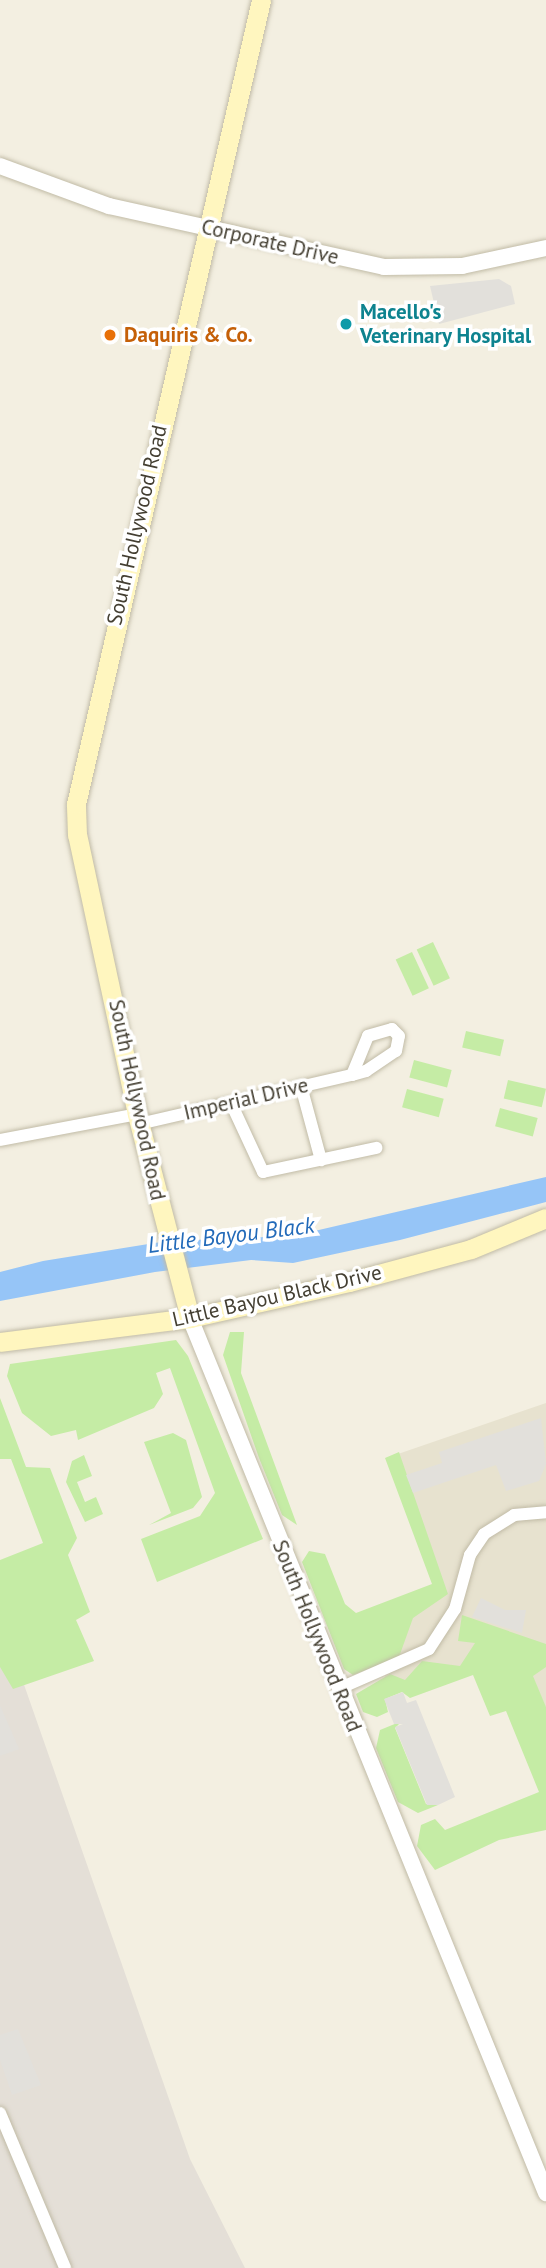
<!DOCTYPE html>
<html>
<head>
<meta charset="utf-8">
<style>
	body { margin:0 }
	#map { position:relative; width:546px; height:2268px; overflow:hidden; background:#f3efe1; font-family:"PT Sans",sans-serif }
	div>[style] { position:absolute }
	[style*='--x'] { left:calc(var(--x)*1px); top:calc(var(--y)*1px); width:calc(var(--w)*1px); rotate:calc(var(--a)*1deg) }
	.residential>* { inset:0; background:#e7e2cf }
	.industrial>* { inset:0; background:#e4dfd7 }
	.green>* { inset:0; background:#c5eca5; transform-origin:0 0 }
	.parking>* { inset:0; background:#e2e0db }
	.water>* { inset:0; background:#96c5f7 }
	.roads { filter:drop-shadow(0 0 2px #c1bba6) drop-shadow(0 0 2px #c1bba6) }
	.minor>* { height:12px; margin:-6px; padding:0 6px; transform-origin:6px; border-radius:6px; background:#fff }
	.tertiary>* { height:16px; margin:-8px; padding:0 8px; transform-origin:8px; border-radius:8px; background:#fff }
	.secondary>* { height:19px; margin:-9.5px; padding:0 9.5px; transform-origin:9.5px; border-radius:9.5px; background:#fff6bf }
	.dots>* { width:19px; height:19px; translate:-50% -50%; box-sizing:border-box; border:4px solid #fff; border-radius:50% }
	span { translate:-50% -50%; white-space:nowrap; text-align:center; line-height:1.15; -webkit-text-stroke:7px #fff; paint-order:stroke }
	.street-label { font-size:21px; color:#443f32 }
	.culture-label { font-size:21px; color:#0d838f; font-weight:700 }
	.left { translate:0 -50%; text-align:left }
	.food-label { font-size:21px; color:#c56008; font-weight:700 }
	.water-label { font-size:23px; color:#226ab9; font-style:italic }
</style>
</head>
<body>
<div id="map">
	<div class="residential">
		<div style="clip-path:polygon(546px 1403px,546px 1708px,519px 1644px,392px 1693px,363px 1622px,445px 1589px,398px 1454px)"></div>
	</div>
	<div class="industrial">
		<div style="clip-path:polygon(0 1616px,190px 2159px,245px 2268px,0 2268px)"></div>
	</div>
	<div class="green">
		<div style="left:433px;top:942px;width:40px;height:18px;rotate:65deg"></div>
		<div style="left:412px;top:952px;width:40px;height:18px;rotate:65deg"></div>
		<div style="left:466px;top:1031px;width:39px;height:17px;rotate:13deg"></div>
		<div style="left:414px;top:1060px;width:39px;height:18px;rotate:15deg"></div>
		<div style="left:508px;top:1080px;width:39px;height:19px;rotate:13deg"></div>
		<div style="left:407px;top:1089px;width:38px;height:19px;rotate:15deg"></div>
		<div style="left:500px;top:1108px;width:39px;height:19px;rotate:15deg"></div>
		<div style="clip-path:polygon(230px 1332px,244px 1332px,241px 1373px,297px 1525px,282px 1515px,259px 1458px,223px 1355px)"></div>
		<div style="clip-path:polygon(176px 1340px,188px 1356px,263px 1539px,157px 1582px,141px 1539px,200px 1516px,215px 1493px,170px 1368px,156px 1373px,163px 1394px,154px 1408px,78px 1440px,76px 1430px,51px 1436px,22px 1413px,7px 1376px,10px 1364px)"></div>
		<div style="clip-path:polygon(0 1398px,26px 1467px,50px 1468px,77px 1538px,68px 1555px,90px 1612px,76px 1620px,94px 1661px,13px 1689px,0 1667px,0 1560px,43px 1543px,11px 1459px,0 1459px)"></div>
		<div style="clip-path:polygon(173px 1433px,186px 1440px,202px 1497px,193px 1508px,149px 1525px,171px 1513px,144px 1442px)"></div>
		<div style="clip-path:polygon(399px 1452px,448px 1594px,413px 1618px,399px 1657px,353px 1675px,344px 1669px,302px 1562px,309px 1551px,325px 1554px,345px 1604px,356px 1613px,432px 1584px,385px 1458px)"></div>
		<div style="clip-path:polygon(84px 1455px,92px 1476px,77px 1482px,85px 1502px,96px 1497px,103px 1514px,85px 1522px,66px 1482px,72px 1461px)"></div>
		<div style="clip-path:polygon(462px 1615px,546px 1644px,546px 1667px,533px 1676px,546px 1707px,546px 1830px,499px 1840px,435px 1870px,417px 1846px,421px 1825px,435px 1819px,445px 1830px,539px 1792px,506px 1711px,490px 1716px,473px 1675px,410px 1698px,402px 1692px,385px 1699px,388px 1712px,377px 1717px,363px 1712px,356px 1694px,390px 1674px,405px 1680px,422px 1661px,460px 1666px,475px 1643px,458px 1641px)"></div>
		<div style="clip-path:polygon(402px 1721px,395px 1728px,426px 1804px,438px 1805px,418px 1813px,398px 1802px,376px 1748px,380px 1730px)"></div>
	</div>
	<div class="parking">
		<div style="clip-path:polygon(499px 279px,511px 286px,515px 304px,439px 324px,430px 286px)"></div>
		<div style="clip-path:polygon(541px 1418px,546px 1464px,539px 1481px,506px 1491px,496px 1465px,413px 1493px,406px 1475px,442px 1463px,439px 1452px)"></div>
		<div style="clip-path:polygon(481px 1598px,505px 1610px,526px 1610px,522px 1633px,472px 1617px)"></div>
		<div style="clip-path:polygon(403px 1692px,407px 1703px,416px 1700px,455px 1797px,438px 1805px,427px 1805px,395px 1727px,403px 1724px,394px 1724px,384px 1699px)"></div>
		<div style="clip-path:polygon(0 1705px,19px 1749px,0 1756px)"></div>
		<div style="clip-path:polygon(18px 2029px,41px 2085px,12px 2095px,0 2060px,0 2035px)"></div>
	</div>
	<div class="water">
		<div style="clip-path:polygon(546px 1177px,546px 1202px,400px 1240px,293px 1263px,251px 1260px,155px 1272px,0 1301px,0 1272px,43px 1261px,167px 1241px,293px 1236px)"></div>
	</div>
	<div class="roads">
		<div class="minor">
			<div style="--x:301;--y:1086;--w:77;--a:74.9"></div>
			<div style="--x:231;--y:1103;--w:76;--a:65.1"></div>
			<div style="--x:263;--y:1172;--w:116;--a:-12"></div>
			<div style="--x:139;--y:1124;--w:219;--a:-13"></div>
			<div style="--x:352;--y:1075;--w:15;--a:-16"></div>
			<div style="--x:366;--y:1071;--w:36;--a:-34"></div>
			<div style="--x:396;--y:1051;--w:15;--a:-79"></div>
			<div style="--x:399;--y:1036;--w:10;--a:-135"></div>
			<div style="--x:392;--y:1029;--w:25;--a:164"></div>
			<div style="--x:368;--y:1036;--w:42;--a:112.3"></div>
			<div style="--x:0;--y:1140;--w:139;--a:-10.7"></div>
			<div style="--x:338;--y:1689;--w:99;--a:-23.7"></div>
			<div style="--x:429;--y:1649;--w:48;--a:-57"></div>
			<div style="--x:455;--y:1609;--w:56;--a:-74.5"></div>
			<div style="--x:470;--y:1555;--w:25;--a:-56"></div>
			<div style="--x:484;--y:1534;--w:36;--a:-32"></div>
			<div style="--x:514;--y:1515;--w:32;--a:-5"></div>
			<div style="--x:0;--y:2113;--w:168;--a:67.2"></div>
		</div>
		<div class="tertiary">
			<div style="--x:0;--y:166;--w:116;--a:20.2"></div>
			<div style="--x:109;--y:206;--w:282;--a:12.5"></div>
			<div style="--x:384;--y:267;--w:78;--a:-0.7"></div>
			<div style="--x:462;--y:266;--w:86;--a:-12.1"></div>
			<div style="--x:190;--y:1318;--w:945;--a:67.86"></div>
		</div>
		<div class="secondary">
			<div style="--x:190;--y:1318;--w:211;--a:-104.6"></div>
			<div style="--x:137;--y:1114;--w:285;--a:-102.1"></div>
			<div style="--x:77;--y:835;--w:31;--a:-92"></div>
			<div style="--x:76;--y:804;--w:825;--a:-77.04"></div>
			<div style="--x:0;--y:1342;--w:192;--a:-7.2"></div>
			<div style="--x:190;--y:1318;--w:163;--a:-12.8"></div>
			<div style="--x:349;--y:1282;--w:126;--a:-15.1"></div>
			<div style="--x:471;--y:1249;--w:81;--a:-22.5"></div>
		</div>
	</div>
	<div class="dots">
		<div style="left:346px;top:324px;background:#0f9aa8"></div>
		<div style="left:110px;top:335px;background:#e8710a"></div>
	</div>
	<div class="street-label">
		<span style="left:270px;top:242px;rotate:13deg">Corporate Drive</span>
		<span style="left:137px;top:525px;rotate:-77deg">South Hollywood Road</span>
		<span style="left:246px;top:1099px;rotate:-13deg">Imperial Drive</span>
		<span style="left:137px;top:1100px;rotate:78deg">South Hollywood Road</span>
		<span style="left:277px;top:1296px;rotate:-13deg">Little Bayou Black Drive</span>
		<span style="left:317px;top:1636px;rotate:68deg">South Hollywood Road</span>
	</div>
	<div class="culture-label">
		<span class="left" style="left:360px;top:324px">Macello's<br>Veterinary Hospital</span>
	</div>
	<div class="food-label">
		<span class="left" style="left:124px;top:335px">Daquiris &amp; Co.</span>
	</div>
	<div class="water-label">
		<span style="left:231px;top:1235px;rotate:-7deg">Little Bayou Black</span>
	</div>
</div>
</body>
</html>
